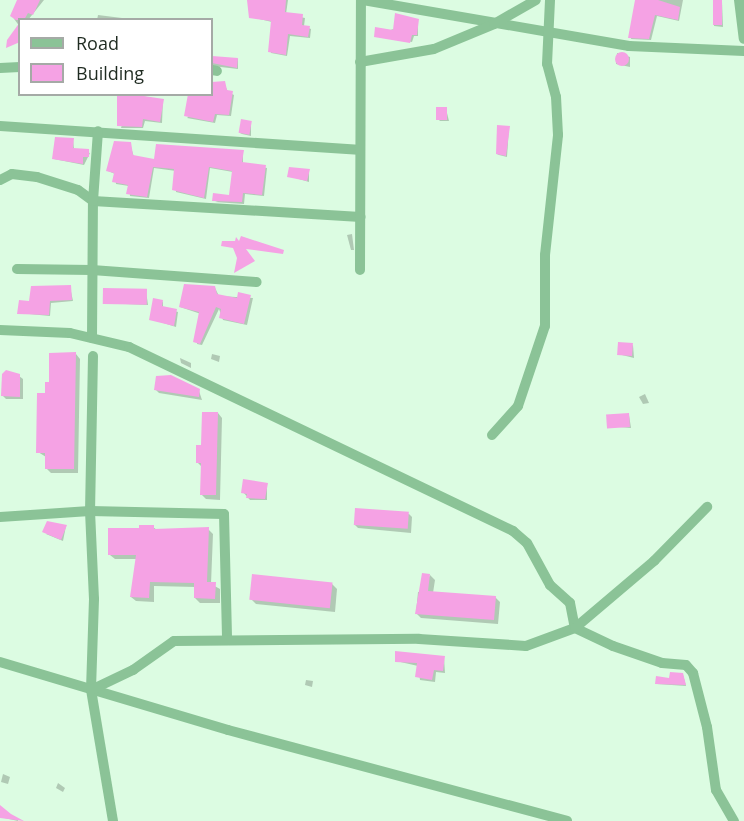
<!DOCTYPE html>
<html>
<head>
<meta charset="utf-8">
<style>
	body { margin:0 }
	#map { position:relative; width:744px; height:821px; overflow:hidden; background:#dcfce2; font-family:"Open Sans",sans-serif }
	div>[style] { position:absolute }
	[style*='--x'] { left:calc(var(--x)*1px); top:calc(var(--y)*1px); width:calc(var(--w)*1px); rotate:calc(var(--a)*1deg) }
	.shadow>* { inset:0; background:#0003 }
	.building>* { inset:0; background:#f5a2e4; transform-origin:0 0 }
	.round { border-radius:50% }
	.minor>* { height:10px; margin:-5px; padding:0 5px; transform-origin:5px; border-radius:5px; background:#8bc397 }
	span { translate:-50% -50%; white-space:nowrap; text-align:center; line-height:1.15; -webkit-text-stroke:6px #fff; paint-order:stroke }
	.legend { position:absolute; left:18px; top:18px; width:195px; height:78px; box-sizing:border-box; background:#fff; border:2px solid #a5aaa6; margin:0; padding:8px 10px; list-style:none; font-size:18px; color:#1f2b21 }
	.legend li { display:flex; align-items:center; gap:12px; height:30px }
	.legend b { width:30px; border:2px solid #a5aaa6 }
</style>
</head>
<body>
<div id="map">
	<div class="shadow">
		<div style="clip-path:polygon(22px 0,44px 0,28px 20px,20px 20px,20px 27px,12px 16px)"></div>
		<div style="clip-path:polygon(253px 0,288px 0,286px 14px,305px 18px,304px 26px,311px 29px,310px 38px,290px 36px,287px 56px,271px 53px,272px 22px,251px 17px)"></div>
		<div style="clip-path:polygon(637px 0,683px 0,679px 21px,657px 16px,651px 40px,631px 39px)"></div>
		<div style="clip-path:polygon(722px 2px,723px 27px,714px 26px,714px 4px)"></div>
		<div style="clip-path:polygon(98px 15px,130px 19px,130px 20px,97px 20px)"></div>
		<div style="clip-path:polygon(418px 21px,418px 36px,414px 36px,412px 42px,375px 35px)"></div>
		<div style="clip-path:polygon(617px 53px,630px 57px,630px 67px,616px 64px)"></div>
		<div style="clip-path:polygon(212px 57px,238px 59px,238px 69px,212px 66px)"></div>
		<div style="clip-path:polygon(212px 82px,224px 83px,228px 92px,234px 95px,231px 116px,217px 115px,215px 123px,187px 118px,212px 94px)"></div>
		<div style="clip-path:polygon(131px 94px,163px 100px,162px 123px,145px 121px,143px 128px,121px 128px)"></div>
		<div style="clip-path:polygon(446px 109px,449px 121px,440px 121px,438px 119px)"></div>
		<div style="clip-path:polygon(251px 122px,251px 136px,242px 134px,240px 133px)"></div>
		<div style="clip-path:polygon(509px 127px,507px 157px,499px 155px,497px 154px)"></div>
		<div style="clip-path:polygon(73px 140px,74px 149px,90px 153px,84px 165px,54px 159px)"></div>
		<div style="clip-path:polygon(130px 144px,134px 157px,156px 161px,243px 153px,243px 164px,267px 168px,264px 196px,245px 194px,244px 204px,215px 202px,230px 197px,233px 172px,210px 168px,206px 199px,176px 192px,176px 171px,154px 168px,149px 198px,130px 196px,129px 186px,116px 184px,115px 174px,108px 171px)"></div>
		<div style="clip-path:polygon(309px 171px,309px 182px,289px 176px)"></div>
		<div style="clip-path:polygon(352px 234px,354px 250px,351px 250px,347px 235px)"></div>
		<div style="clip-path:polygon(70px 287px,73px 301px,51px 303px,50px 316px,19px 313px,30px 303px)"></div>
		<div style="clip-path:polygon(215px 288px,219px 296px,253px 298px,247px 325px,223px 320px,219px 309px,202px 345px,197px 344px,201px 314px,180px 307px)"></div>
		<div style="clip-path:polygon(146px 291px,148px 305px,103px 303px)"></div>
		<div style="clip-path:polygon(163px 301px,163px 308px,178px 312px,176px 327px,151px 319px)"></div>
		<div style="clip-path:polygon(633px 345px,634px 358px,618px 354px)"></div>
		<div style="clip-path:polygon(76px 354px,80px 359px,78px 473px,51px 473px,46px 468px,46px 457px,38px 452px,38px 395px,47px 395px,51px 383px)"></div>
		<div style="clip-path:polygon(212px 354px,220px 356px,219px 362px,211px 359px)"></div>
		<div style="clip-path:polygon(180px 358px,191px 363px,191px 368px,181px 363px)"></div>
		<div style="clip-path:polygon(19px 376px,23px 379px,23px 399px,6px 399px,3px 396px)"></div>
		<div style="clip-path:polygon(156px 390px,199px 391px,202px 400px,159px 393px)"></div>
		<div style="clip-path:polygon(645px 394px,649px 403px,643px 404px,639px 397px)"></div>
		<div style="clip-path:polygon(218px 413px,222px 418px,220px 500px,206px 499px,201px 494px,202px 467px,197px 462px)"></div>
		<div style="clip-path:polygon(629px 415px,631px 428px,608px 426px)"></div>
		<div style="clip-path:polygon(267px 485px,267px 500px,250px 500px,243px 492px)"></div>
		<div style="clip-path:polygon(409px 514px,412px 517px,411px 533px,358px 528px,355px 525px)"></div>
		<div style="clip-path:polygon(66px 526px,63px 541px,46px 534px)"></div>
		<div style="clip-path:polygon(153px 527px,157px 530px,208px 529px,213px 534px,211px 584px,220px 589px,220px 603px,200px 603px,195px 598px,196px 587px,154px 586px,154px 602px,136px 601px,131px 597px,137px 559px,115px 559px,110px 555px,141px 530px)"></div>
		<div style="clip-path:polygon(430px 575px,435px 580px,433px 593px,495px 597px,500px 602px,498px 624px,421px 618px,416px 613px,418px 592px,422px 592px)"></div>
		<div style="clip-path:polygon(332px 584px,337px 589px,335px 612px,256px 604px,251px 599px)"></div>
		<div style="clip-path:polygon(444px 658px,445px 673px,436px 672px,435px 682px,420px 680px,418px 666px,396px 661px)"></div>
		<div style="clip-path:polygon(683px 675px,686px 686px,657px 684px,671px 679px)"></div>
		<div style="clip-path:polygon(306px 680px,313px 681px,312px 687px,305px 685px)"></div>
		<div style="clip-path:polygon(3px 774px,10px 777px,8px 784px,1px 782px)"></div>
		<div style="clip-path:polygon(58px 783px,65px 788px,63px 792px,56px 788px)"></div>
		<div style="clip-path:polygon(0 807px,18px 820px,18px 821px,0 817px)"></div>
	</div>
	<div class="building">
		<div style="clip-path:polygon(17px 0,40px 0,33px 15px,28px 13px,24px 20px,16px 20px,10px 16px)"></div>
		<div style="clip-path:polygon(247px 0,286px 0,285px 12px,303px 14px,302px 25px,310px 26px,308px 37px,288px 34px,286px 55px,268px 52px,271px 21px,249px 18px)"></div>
		<div style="clip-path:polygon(635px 0,658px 0,680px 7px,678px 20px,655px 15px,649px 39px,628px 38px)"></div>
		<div style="left:713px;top:0;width:9px;height:25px"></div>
		<div style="clip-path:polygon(395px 13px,419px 19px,417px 35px,412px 35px,410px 43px,374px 37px,375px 27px,393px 30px)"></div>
		<div style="clip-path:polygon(20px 22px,20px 42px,6px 48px,7px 40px)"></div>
		<div class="round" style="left:615px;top:52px;width:14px;height:14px"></div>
		<div style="clip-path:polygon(212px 56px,238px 58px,237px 68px,212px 63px)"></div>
		<div style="clip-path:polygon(225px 81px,227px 90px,233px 91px,229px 115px,215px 114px,213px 122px,184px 116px,188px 94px,212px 94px,212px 82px)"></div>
		<div style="clip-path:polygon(130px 94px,164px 99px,160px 122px,143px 119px,142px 127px,117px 126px,117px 96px)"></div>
		<div style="left:447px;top:107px;width:13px;height:11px;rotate:90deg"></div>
		<div style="left:241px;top:119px;width:11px;height:14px;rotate:10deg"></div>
		<div style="clip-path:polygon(497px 125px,510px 126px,506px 156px,496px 154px)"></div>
		<div style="clip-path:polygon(55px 137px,74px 138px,73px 148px,89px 149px,89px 157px,83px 157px,83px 164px,52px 159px)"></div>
		<div style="clip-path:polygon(114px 141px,131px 142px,133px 155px,154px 159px,156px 144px,244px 150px,242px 162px,266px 165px,262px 195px,243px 193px,242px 202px,212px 201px,213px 193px,229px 195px,232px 171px,209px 167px,204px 198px,172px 190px,174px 169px,153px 167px,147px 197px,126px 194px,128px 185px,112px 182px,114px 173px,106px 171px)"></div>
		<div style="clip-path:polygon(289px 167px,310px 169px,307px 181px,287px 177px)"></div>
		<div style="clip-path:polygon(241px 236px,284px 250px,283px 254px,246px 249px,255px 261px,234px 273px,237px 258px,233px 248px,221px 246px,222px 241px,235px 241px,236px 237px,239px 241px)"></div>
		<div style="clip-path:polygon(184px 284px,215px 286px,217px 294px,237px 298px,238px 292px,251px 295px,244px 324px,219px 318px,221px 309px,216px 307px,200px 344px,193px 342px,199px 312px,179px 307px)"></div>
		<div style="clip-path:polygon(71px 285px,72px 300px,50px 301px,49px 315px,17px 314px,19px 300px,29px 301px,31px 286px)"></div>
		<div style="left:103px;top:288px;width:44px;height:16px;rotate:1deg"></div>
		<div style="clip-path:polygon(153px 298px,163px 300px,162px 306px,177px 309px,174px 326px,149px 320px)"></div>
		<div style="left:618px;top:342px;width:15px;height:13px;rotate:4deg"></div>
		<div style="clip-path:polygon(76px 352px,74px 469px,45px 469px,45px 453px,36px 453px,37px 393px,45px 393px,45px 382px,49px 382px,49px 353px)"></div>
		<div style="clip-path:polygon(6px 370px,20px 374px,20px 397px,1px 396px,2px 374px)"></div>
		<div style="clip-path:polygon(171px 375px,200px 389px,199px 397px,154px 390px,156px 376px)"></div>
		<div style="clip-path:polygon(202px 412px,218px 412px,216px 495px,200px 495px,201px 463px,196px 463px,196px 445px,201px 445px)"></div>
		<div style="left:629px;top:413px;width:14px;height:23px;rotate:86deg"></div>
		<div style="clip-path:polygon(243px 479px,268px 483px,265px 499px,246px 498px,247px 494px,241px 493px)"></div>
		<div style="left:355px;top:508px;width:54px;height:17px;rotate:4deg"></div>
		<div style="clip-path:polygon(47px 521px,67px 525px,61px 540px,42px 532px)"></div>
		<div style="clip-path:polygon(139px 525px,154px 525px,154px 529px,209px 527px,207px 582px,216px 582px,215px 599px,194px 598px,194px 583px,150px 582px,149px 598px,130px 597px,136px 555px,108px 555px,108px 528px,139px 528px)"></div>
		<div style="clip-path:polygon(422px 573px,430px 574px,428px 591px,496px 596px,494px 620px,415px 614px)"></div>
		<div style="left:252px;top:574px;width:81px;height:26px;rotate:6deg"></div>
		<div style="clip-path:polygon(395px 651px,445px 656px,443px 671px,434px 670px,432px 680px,415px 677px,417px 663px,395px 662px)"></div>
		<div style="clip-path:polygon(670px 672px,683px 673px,686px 685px,655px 684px,656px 676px,669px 678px)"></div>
		<div style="clip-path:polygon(0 805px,11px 814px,24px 821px,0 818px)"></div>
	</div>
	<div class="minor">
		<div style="--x:363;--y:0;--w:270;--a:9.8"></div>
		<div style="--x:629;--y:46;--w:115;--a:2.5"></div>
		<div style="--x:739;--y:0;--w:39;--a:83"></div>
		<div style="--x:360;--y:62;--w:75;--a:-10"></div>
		<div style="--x:434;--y:49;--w:65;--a:-22.6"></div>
		<div style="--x:494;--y:24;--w:48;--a:-29.7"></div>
		<div style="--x:0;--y:68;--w:20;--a:-3"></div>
		<div style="--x:212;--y:70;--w:5;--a:11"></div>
		<div style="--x:0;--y:126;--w:359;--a:3.8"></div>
		<div style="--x:0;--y:180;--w:13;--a:-27"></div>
		<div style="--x:12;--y:174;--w:25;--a:7"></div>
		<div style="--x:37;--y:177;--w:43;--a:17.6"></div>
		<div style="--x:78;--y:190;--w:19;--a:36"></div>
		<div style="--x:93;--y:201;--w:268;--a:3.4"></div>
		<div style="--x:17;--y:269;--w:75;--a:0.8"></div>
		<div style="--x:92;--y:270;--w:165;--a:4.2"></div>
		<div style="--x:360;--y:270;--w:270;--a:-89.8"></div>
		<div style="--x:0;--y:330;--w:70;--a:2.5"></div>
		<div style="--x:70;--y:333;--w:61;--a:13.3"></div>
		<div style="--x:129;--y:347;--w:426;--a:25.6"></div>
		<div style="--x:513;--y:531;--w:18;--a:41"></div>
		<div style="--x:527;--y:543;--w:48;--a:61.3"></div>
		<div style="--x:550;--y:585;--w:27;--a:42"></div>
		<div style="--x:570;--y:603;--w:25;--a:79"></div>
		<div style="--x:575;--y:628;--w:42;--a:25.3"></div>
		<div style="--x:613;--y:646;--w:52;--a:19.1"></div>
		<div style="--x:662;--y:663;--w:24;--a:5"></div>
		<div style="--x:686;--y:665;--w:11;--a:49"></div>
		<div style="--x:693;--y:673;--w:56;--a:75.5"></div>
		<div style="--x:707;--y:727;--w:64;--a:81.9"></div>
		<div style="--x:716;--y:790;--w:36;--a:60"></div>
		<div style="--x:92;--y:338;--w:137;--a:-89.6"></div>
		<div style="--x:93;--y:201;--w:70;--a:-85.9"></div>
		<div style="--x:93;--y:356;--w:155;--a:91.1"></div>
		<div style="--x:90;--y:511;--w:134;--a:1.3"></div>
		<div style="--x:224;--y:514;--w:126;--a:88.6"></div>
		<div style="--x:492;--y:435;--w:39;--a:-48"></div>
		<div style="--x:518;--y:406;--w:84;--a:-71.4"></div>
		<div style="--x:545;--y:326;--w:71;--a:-90"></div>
		<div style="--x:545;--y:255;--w:121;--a:-83.8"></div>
		<div style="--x:558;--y:135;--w:38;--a:-93"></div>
		<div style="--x:556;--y:97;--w:34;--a:-105"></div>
		<div style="--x:547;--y:64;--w:64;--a:-87.3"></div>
		<div style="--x:0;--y:517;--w:90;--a:-3.8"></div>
		<div style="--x:90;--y:511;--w:88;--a:87.4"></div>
		<div style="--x:94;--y:599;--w:91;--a:91.9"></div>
		<div style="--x:0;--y:662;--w:238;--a:16.6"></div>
		<div style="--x:228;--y:730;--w:351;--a:15"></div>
		<div style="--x:113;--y:821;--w:133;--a:-99.5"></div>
		<div style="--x:91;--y:690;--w:47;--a:-25.5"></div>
		<div style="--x:133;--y:670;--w:50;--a:-35.3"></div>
		<div style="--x:174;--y:641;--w:245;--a:-0.5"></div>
		<div style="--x:419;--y:639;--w:107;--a:3.7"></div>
		<div style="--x:526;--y:646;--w:52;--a:-20.2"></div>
		<div style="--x:575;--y:628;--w:104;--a:-40.3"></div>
		<div style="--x:654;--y:561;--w:76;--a:-45.5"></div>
	</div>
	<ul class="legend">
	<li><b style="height:8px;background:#8bc397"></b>Road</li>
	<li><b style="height:16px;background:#f5a2e4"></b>Building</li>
	</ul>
</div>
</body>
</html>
